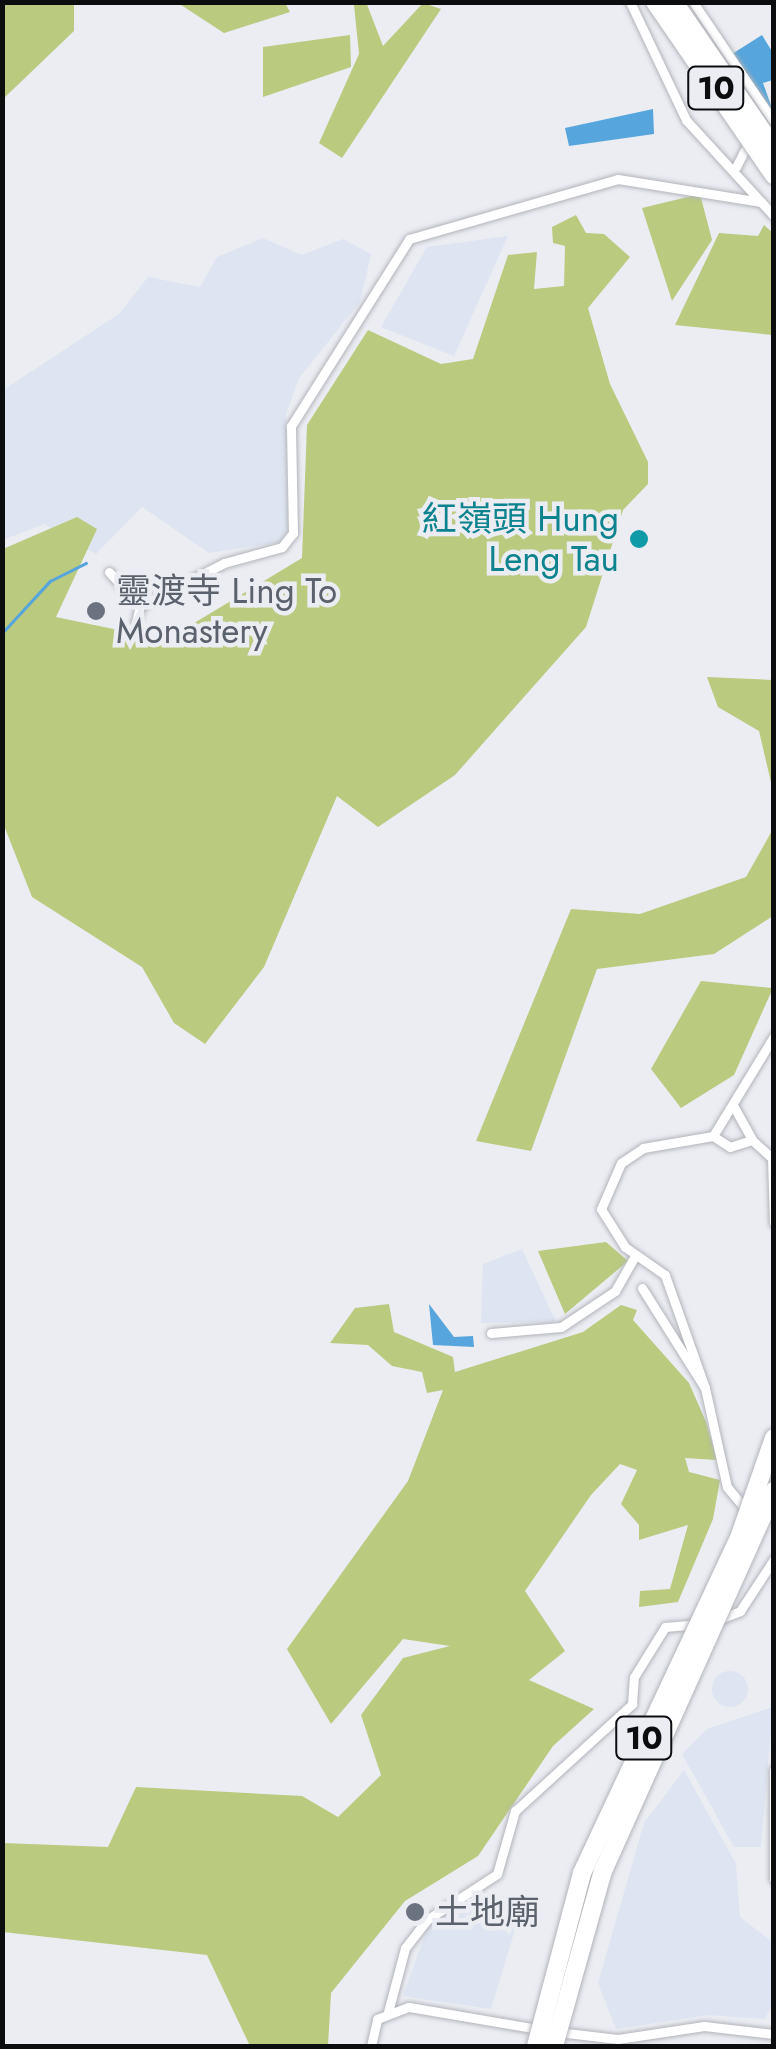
<!DOCTYPE html>
<html>
<head>
<meta charset="utf-8">
<style>
	body { margin:0 }
	#map { position:relative; width:776px; height:2049px; overflow:hidden; background:#ebedf3; font-family:Jost,"Noto Sans SC",sans-serif }
	div>[style] { position:absolute }
	[style*='--x'] { left:calc(var(--x)*1px); top:calc(var(--y)*1px); width:calc(var(--w)*1px); rotate:calc(var(--a)*1deg) }
	.built>* { inset:0; background:#dee4f1 }
	.round { border-radius:50% }
	.green>* { inset:0; background:#baca7f }
	.water>* { inset:0; background:#56a5dc }
	.stream>* { height:2.5px; margin:-1.25px; padding:0 1.25px; transform-origin:1.25px; border-radius:1.25px; background:#56a5dc }
	.roads { filter:drop-shadow(0 0 2px #b2b4ba) drop-shadow(0 0 2px #b2b4ba) }
	.street>* { height:9px; margin:-4.5px; padding:0 4.5px; transform-origin:4.5px; border-radius:4.5px; background:#fff }
	.bridges { filter:drop-shadow(0 0 2px #b2b4ba) drop-shadow(0 0 2px #b2b4ba) }
	.highway-bridge>* { height:18px; margin:-9px; padding:0 9px; transform-origin:9px; border-radius:9px; background:#fff }
	.dots>* { width:28px; height:28px; translate:-50% -50%; box-sizing:border-box; border:5px solid #ebedf3; border-radius:50% }
	span { translate:-50% -50%; white-space:nowrap; text-align:center; line-height:1.15; -webkit-text-stroke:9px #ebedf3; paint-order:stroke }
	.shield-label span { padding:2px 8px; background:#ebedf3; border:2px solid; border-radius:8px; -webkit-text-stroke-width:0 }
	.shield-label { font-size:32px; color:#0c0d0f; font-weight:700 }
	.culture-label { font-size:35px; color:#0d838f }
	.right { translate:-100% -50%; text-align:right }
	.worship-label { font-size:35px; color:#5b616d }
	.left { translate:0 -50%; text-align:left }
	.frame { position:absolute; inset:0; border:5px solid #0c0d0f; pointer-events:none }
</style>
</head>
<body>
<div id="map">
	<div class="built">
		<div style="clip-path:polygon(508px 236px,454px 356px,381px 327px,427px 247px)"></div>
		<div style="clip-path:polygon(263px 238px,302px 255px,343px 239px,371px 254px,360px 302px,299px 378px,286px 414px,288px 528px,280px 542px,209px 553px,142px 507px,96px 554px,44px 524px,3px 540px,3px 390px,119px 314px,148px 277px,200px 287px,217px 257px)"></div>
		<div style="clip-path:polygon(522px 1249px,556px 1322px,481px 1323px,483px 1264px)"></div>
		<div class="round" style="left:712px;top:1671px;width:36px;height:36px"></div>
		<div style="clip-path:polygon(773px 1707px,761px 1847px,734px 1847px,682px 1754px,707px 1729px)"></div>
		<div style="clip-path:polygon(684px 1770px,736px 1864px,740px 1917px,771px 1941px,773px 2003px,765px 2019px,708px 2015px,616px 2029px,598px 1983px,644px 1823px)"></div>
		<div style="clip-path:polygon(527px 1890px,491px 2009px,403px 1996px,427px 1929px,450px 1908px)"></div>
	</div>
	<div class="green">
		<div style="clip-path:polygon(3px 2px,74px 3px,74px 31px,3px 99px)"></div>
		<div style="clip-path:polygon(366px 2px,383px 46px,423px 3px,441px 9px,342px 158px,319px 143px,359px 54px,354px 5px)"></div>
		<div style="clip-path:polygon(178px 3px,285px 3px,290px 12px,224px 33px)"></div>
		<div style="clip-path:polygon(350px 35px,351px 67px,263px 97px,263px 47px)"></div>
		<div style="clip-path:polygon(700px 194px,712px 240px,672px 301px,642px 208px)"></div>
		<div style="clip-path:polygon(576px 215px,586px 233px,604px 234px,630px 257px,588px 308px,610px 384px,648px 462px,648px 484px,623px 510px,586px 627px,455px 775px,378px 827px,337px 796px,264px 967px,205px 1044px,174px 1023px,142px 967px,32px 897px,3px 823px,3px 549px,77px 517px,97px 529px,56px 617px,166px 640px,302px 558px,307px 425px,368px 330px,441px 364px,473px 359px,508px 255px,537px 252px,534px 289px,564px 286px,565px 246px,553px 243px,552px 227px)"></div>
		<div style="clip-path:polygon(764px 225px,773px 233px,773px 335px,675px 325px,719px 233px,758px 236px)"></div>
		<div style="clip-path:polygon(707px 677px,773px 680px,773px 791px,759px 731px,718px 707px)"></div>
		<div style="clip-path:polygon(773px 829px,773px 916px,714px 954px,597px 969px,531px 1151px,476px 1141px,571px 909px,640px 914px,746px 877px)"></div>
		<div style="clip-path:polygon(701px 981px,773px 988px,734px 1075px,681px 1108px,651px 1069px)"></div>
		<div style="clip-path:polygon(606px 1242px,628px 1261px,565px 1314px,538px 1251px)"></div>
		<div style="clip-path:polygon(389px 1304px,394px 1332px,453px 1357px,455px 1372px,583px 1332px,621px 1305px,637px 1310px,633px 1320px,689px 1383px,706px 1422px,717px 1460px,685px 1458px,689px 1472px,720px 1480px,713px 1519px,678px 1602px,639px 1607px,640px 1591px,670px 1589px,688px 1525px,639px 1540px,639px 1525px,621px 1504px,637px 1470px,620px 1464px,591px 1495px,525px 1591px,565px 1651px,529px 1680px,594px 1709px,553px 1746px,478px 1856px,405px 1901px,331px 1993px,328px 2046px,250px 2046px,207px 1955px,3px 1932px,3px 1843px,108px 1847px,136px 1787px,302px 1796px,338px 1817px,381px 1775px,361px 1715px,403px 1658px,450px 1646px,403px 1639px,331px 1724px,287px 1649px,408px 1481px,443px 1390px,427px 1393px,422px 1372px,392px 1366px,368px 1345px,330px 1343px,355px 1308px)"></div>
	</div>
	<div class="water">
		<div style="clip-path:polygon(762px 35px,773px 53px,773px 80px,763px 83px,773px 111px,732px 54px)"></div>
		<div style="clip-path:polygon(653px 109px,654px 134px,569px 146px,565px 128px)"></div>
		<div style="clip-path:polygon(429px 1304px,454px 1337px,473px 1336px,474px 1347px,433px 1345px)"></div>
	</div>
	<div class="stream">
		<div style="--x:2;--y:633;--w:71;--a:-47.3"></div>
		<div style="--x:50;--y:581;--w:40;--a:-26.6"></div>
	</div>
	<div class="roads">
		<div class="street">
			<div style="--x:630;--y:2;--w:131;--a:64.6"></div>
			<div style="--x:686;--y:120;--w:130;--a:47.5"></div>
			<div style="--x:693;--y:2;--w:145;--a:56"></div>
			<div style="--x:736;--y:167;--w:30;--a:-63"></div>
			<div style="--x:109;--y:572;--w:46;--a:47.6"></div>
			<div style="--x:140;--y:606;--w:94;--a:-27.1"></div>
			<div style="--x:224;--y:563;--w:60;--a:-15.4"></div>
			<div style="--x:282;--y:547;--w:18;--a:-52"></div>
			<div style="--x:293;--y:533;--w:107;--a:-91.1"></div>
			<div style="--x:291;--y:426;--w:221;--a:-57.7"></div>
			<div style="--x:409;--y:239;--w:217;--a:-16"></div>
			<div style="--x:618;--y:179;--w:145;--a:9.1"></div>
			<div style="--x:135;--y:627;--w:22;--a:-77"></div>
			<div style="--x:774;--y:1036;--w:117;--a:121.4"></div>
			<div style="--x:713;--y:1136;--w:20;--a:33"></div>
			<div style="--x:730;--y:1147;--w:23;--a:-18"></div>
			<div style="--x:752;--y:1140;--w:27;--a:42"></div>
			<div style="--x:772;--y:1158;--w:65;--a:88.2"></div>
			<div style="--x:734;--y:1107;--w:38;--a:61"></div>
			<div style="--x:642;--y:1288;--w:118;--a:57.8"></div>
			<div style="--x:705;--y:1388;--w:101;--a:77.5"></div>
			<div style="--x:727;--y:1487;--w:33;--a:50"></div>
			<div style="--x:491;--y:1333;--w:70;--a:-4.9"></div>
			<div style="--x:561;--y:1327;--w:65;--a:-33.7"></div>
			<div style="--x:615;--y:1291;--w:40;--a:-60.3"></div>
			<div style="--x:705;--y:1388;--w:120;--a:-109.5"></div>
			<div style="--x:665;--y:1275;--w:49;--a:-145"></div>
			<div style="--x:625;--y:1247;--w:45;--a:-122.3"></div>
			<div style="--x:601;--y:1209;--w:50;--a:-66.5"></div>
			<div style="--x:621;--y:1163;--w:27;--a:-34"></div>
			<div style="--x:643;--y:1148;--w:71;--a:-9.7"></div>
			<div style="--x:717;--y:1620;--w:25;--a:-21"></div>
			<div style="--x:740;--y:1611;--w:62;--a:-56.8"></div>
			<div style="--x:774;--y:1770;--w:109;--a:90"></div>
			<div style="--x:388;--y:2012;--w:66;--a:-75.1"></div>
			<div style="--x:405;--y:1948;--w:37;--a:-52"></div>
			<div style="--x:428;--y:1919;--w:82;--a:-33.1"></div>
			<div style="--x:497;--y:1874;--w:66;--a:-74.1"></div>
			<div style="--x:515;--y:1811;--w:159;--a:-42.4"></div>
			<div style="--x:632;--y:1704;--w:27;--a:-86"></div>
			<div style="--x:634;--y:1677;--w:59;--a:-58.2"></div>
			<div style="--x:665;--y:1627;--w:32;--a:-5"></div>
			<div style="--x:558;--y:2032;--w:60;--a:6.7"></div>
			<div style="--x:618;--y:2039;--w:87;--a:-8.6"></div>
			<div style="--x:704;--y:2026;--w:70;--a:6.5"></div>
			<div style="--x:371;--y:2046;--w:28;--a:-77"></div>
			<div style="--x:377;--y:2019;--w:34;--a:-21"></div>
			<div style="--x:409;--y:2007;--w:136;--a:9.7"></div>
		</div>
	</div>
	<div class="bridges">
		<div class="highway-bridge">
			<div style="--x:655;--y:2;--w:210;--a:55.5"></div>
			<div style="--x:674;--y:2;--w:177;--a:55.6"></div>
			<div style="--x:536;--y:2046;--w:179;--a:-75.1"></div>
			<div style="--x:582;--y:1873;--w:373;--a:-64.9"></div>
			<div style="--x:740;--y:1535;--w:103;--a:-70.7"></div>
			<div style="--x:554;--y:2046;--w:182;--a:-74.4"></div>
			<div style="--x:603;--y:1871;--w:417;--a:-65.8"></div>
		</div>
	</div>
	<div class="dots">
		<div style="left:639px;top:539px;background:#0f9aa8"></div>
		<div style="left:96px;top:611px;background:#6b7280"></div>
		<div style="left:415px;top:1912px;background:#6b7280"></div>
	</div>
	<div class="shield-label">
		<span style="left:716px;top:88px">10</span>
		<span style="left:644px;top:1738px">10</span>
	</div>
	<div class="culture-label">
		<span class="right" style="left:619px;top:539px">紅嶺頭 Hung<br>Leng Tau</span>
	</div>
	<div class="worship-label">
		<span class="left" style="left:116px;top:611px">靈渡寺 Ling To<br>Monastery</span>
		<span class="left" style="left:435px;top:1912px">土地廟</span>
	</div>
	<div class="frame"></div>
</div>
</body>
</html>
